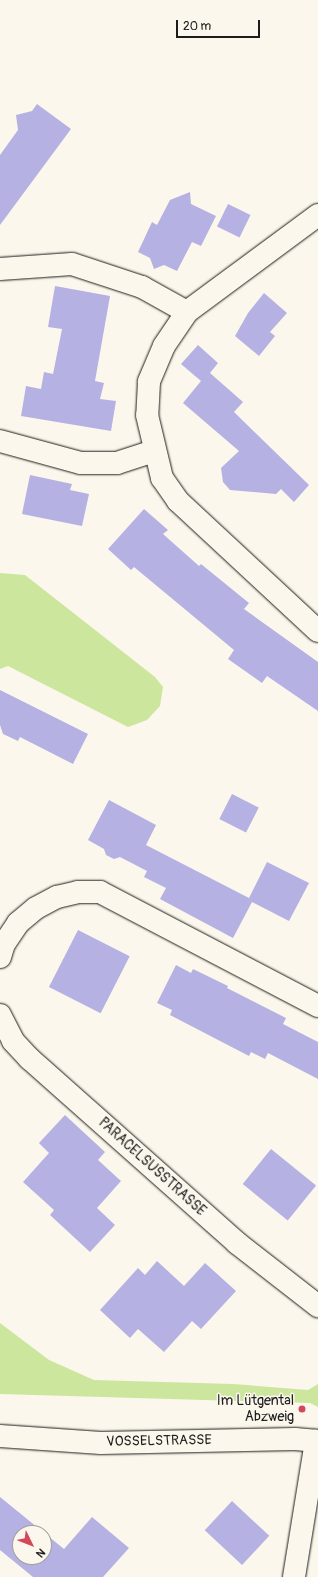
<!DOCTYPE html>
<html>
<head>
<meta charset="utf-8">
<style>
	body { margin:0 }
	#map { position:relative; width:318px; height:1577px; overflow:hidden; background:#fbf7ec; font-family:Pangolin,sans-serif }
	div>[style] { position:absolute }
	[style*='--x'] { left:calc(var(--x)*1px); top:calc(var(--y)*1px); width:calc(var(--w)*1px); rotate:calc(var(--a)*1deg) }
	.green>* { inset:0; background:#cce69d }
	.building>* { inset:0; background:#b6b1e3; transform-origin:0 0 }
	.roads { filter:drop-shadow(0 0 1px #1c1c1c) drop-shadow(0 0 1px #1c1c1c) }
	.street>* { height:22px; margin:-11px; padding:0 11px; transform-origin:11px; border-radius:11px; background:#fbf7ec }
	.secondary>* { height:22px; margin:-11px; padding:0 11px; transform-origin:11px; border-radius:11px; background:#fbf7ec }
	.dots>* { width:11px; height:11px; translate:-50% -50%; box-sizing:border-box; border:2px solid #fbf7ec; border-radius:50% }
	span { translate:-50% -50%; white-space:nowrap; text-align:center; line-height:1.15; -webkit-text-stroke:3px #fbf7ec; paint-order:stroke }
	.street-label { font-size:14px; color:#1c1c1c }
	.poi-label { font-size:14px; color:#1c1c1c }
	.right { translate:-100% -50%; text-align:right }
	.north { position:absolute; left:12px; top:1525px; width:40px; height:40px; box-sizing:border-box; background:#fbf7ec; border:1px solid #a29f99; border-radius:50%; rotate:133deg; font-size:11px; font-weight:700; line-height:16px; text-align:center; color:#1c1c1c }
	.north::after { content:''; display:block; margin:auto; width:14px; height:18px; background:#d1495b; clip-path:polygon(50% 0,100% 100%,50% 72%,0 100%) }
	.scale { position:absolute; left:176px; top:20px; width:84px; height:18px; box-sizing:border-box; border:2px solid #1c1c1c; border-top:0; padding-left:5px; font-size:12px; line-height:14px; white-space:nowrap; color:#1c1c1c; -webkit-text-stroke:3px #fbf7ec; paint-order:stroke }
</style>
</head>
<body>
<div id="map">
	<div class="green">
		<div style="clip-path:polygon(0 573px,25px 575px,155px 677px,163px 687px,160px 706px,147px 720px,128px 727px,8px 666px,0 669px)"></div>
		<div style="clip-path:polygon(0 1323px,49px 1360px,94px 1380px,233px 1384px,308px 1390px,318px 1384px,318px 1407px,310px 1403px,0 1394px)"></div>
	</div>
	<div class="building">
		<div style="clip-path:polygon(37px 104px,71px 129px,0 225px,0 155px,18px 130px,16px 115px,32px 111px)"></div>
		<div style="clip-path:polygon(190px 192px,191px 204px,216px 216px,201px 246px,192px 242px,177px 271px,164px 265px,154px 269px,150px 258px,138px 252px,152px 222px,157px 225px,170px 200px)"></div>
		<div style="left:228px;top:204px;width:25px;height:25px;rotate:26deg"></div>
		<div style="clip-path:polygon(55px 286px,110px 296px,95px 381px,104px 383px,100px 399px,116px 401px,111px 431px,21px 416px,26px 386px,41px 389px,44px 372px,53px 374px,62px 329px,48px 327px)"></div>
		<div style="clip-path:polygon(264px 293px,287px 313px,270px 332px,275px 336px,259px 356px,235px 336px,248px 313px)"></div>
		<div style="clip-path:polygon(198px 345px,218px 363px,210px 373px,243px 402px,234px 412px,309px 485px,294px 502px,281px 489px,276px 494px,230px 490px,223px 482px,221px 468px,239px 451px,183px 403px,201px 381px,181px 364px)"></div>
		<div style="clip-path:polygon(30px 475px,72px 484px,70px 490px,89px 494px,82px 526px,22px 514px)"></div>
		<div style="clip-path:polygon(144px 509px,168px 530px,163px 534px,199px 566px,201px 564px,249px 603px,244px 609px,318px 662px,318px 711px,267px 676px,262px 683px,228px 659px,234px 650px,134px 567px,131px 570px,108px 549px)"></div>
		<div style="clip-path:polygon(0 690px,88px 734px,73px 764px,20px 737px,18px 741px,3px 734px,0 725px)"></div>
		<div style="left:232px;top:794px;width:30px;height:28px;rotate:27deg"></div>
		<div style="clip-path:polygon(109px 800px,156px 825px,146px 845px,249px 898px,267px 862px,309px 883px,289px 921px,252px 902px,233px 938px,160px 899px,166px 888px,144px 877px,147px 871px,120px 857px,114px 859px,106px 855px,104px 849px,88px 840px)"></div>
		<div style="left:78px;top:930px;width:58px;height:64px;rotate:27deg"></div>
		<div style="clip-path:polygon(176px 965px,191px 973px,193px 969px,228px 986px,227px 988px,286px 1018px,283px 1024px,318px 1042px,318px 1079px,268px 1053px,265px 1059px,251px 1052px,249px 1056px,170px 1015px,172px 1010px,157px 1003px)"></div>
		<div style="clip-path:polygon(65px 1115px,105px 1152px,98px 1160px,121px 1181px,97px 1208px,115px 1225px,90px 1252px,50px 1215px,54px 1210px,23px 1182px,49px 1153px,39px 1143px)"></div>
		<div style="left:271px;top:1149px;width:58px;height:45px;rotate:39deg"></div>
		<div style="clip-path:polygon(157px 1261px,184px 1286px,205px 1263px,236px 1291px,201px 1329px,192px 1321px,164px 1352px,138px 1329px,130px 1338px,100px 1310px,138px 1268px,145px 1275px)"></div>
		<div style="clip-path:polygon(evenodd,0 1497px,64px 1549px,92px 1517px,129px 1548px,103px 1577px,33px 1577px,0 1550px,0 1497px,20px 1533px,44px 1533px,44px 1557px,20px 1557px,20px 1533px)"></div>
		<div style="left:232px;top:1501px;width:51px;height:40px;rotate:43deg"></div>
	</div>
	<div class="roads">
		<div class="street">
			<div style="--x:318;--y:215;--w:163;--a:143.5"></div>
			<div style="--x:187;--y:312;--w:41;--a:124.1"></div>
			<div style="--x:164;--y:346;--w:39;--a:113"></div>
			<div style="--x:149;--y:382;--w:33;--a:93"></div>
			<div style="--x:147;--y:415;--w:65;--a:76.6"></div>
			<div style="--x:162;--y:478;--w:28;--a:55"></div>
			<div style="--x:178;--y:501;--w:191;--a:42.9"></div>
			<div style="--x:0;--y:269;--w:72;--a:-4"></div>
			<div style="--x:72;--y:264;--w:74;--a:18.2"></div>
			<div style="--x:142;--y:287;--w:51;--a:29.1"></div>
			<div style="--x:0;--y:441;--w:84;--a:15.2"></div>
			<div style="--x:81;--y:463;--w:36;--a:0"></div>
			<div style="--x:117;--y:463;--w:38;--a:-18"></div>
			<div style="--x:0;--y:957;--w:14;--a:-73"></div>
			<div style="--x:4;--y:944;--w:25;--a:-56"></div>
			<div style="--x:18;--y:923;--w:23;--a:-40"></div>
			<div style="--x:36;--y:908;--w:24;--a:-28"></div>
			<div style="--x:57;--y:897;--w:22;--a:-13"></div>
			<div style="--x:78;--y:892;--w:22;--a:0"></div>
			<div style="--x:100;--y:892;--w:246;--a:27.6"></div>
			<div style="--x:0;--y:1015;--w:29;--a:63"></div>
			<div style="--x:13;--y:1041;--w:25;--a:47"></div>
			<div style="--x:30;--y:1059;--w:277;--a:41.6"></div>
			<div style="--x:237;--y:1243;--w:103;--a:37.9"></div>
			<div style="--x:294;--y:1577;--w:138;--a:-80.8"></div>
		</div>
		<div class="secondary">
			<div style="--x:0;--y:1436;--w:101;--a:4"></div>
			<div style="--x:101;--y:1443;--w:194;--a:-1.2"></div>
			<div style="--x:295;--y:1439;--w:23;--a:5"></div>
		</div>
	</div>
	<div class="dots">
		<div style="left:302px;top:1409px;background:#d1495b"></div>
	</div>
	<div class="street-label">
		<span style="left:152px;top:1167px;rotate:42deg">PARACELSUSSTRASSE</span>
		<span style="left:159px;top:1441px;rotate:-1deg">VOSSELSTRASSE</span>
	</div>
	<div class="poi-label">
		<span class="right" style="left:294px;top:1409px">Im Lütgental<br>Abzweig</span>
	</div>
	<div class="north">N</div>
	<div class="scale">20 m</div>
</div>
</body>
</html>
